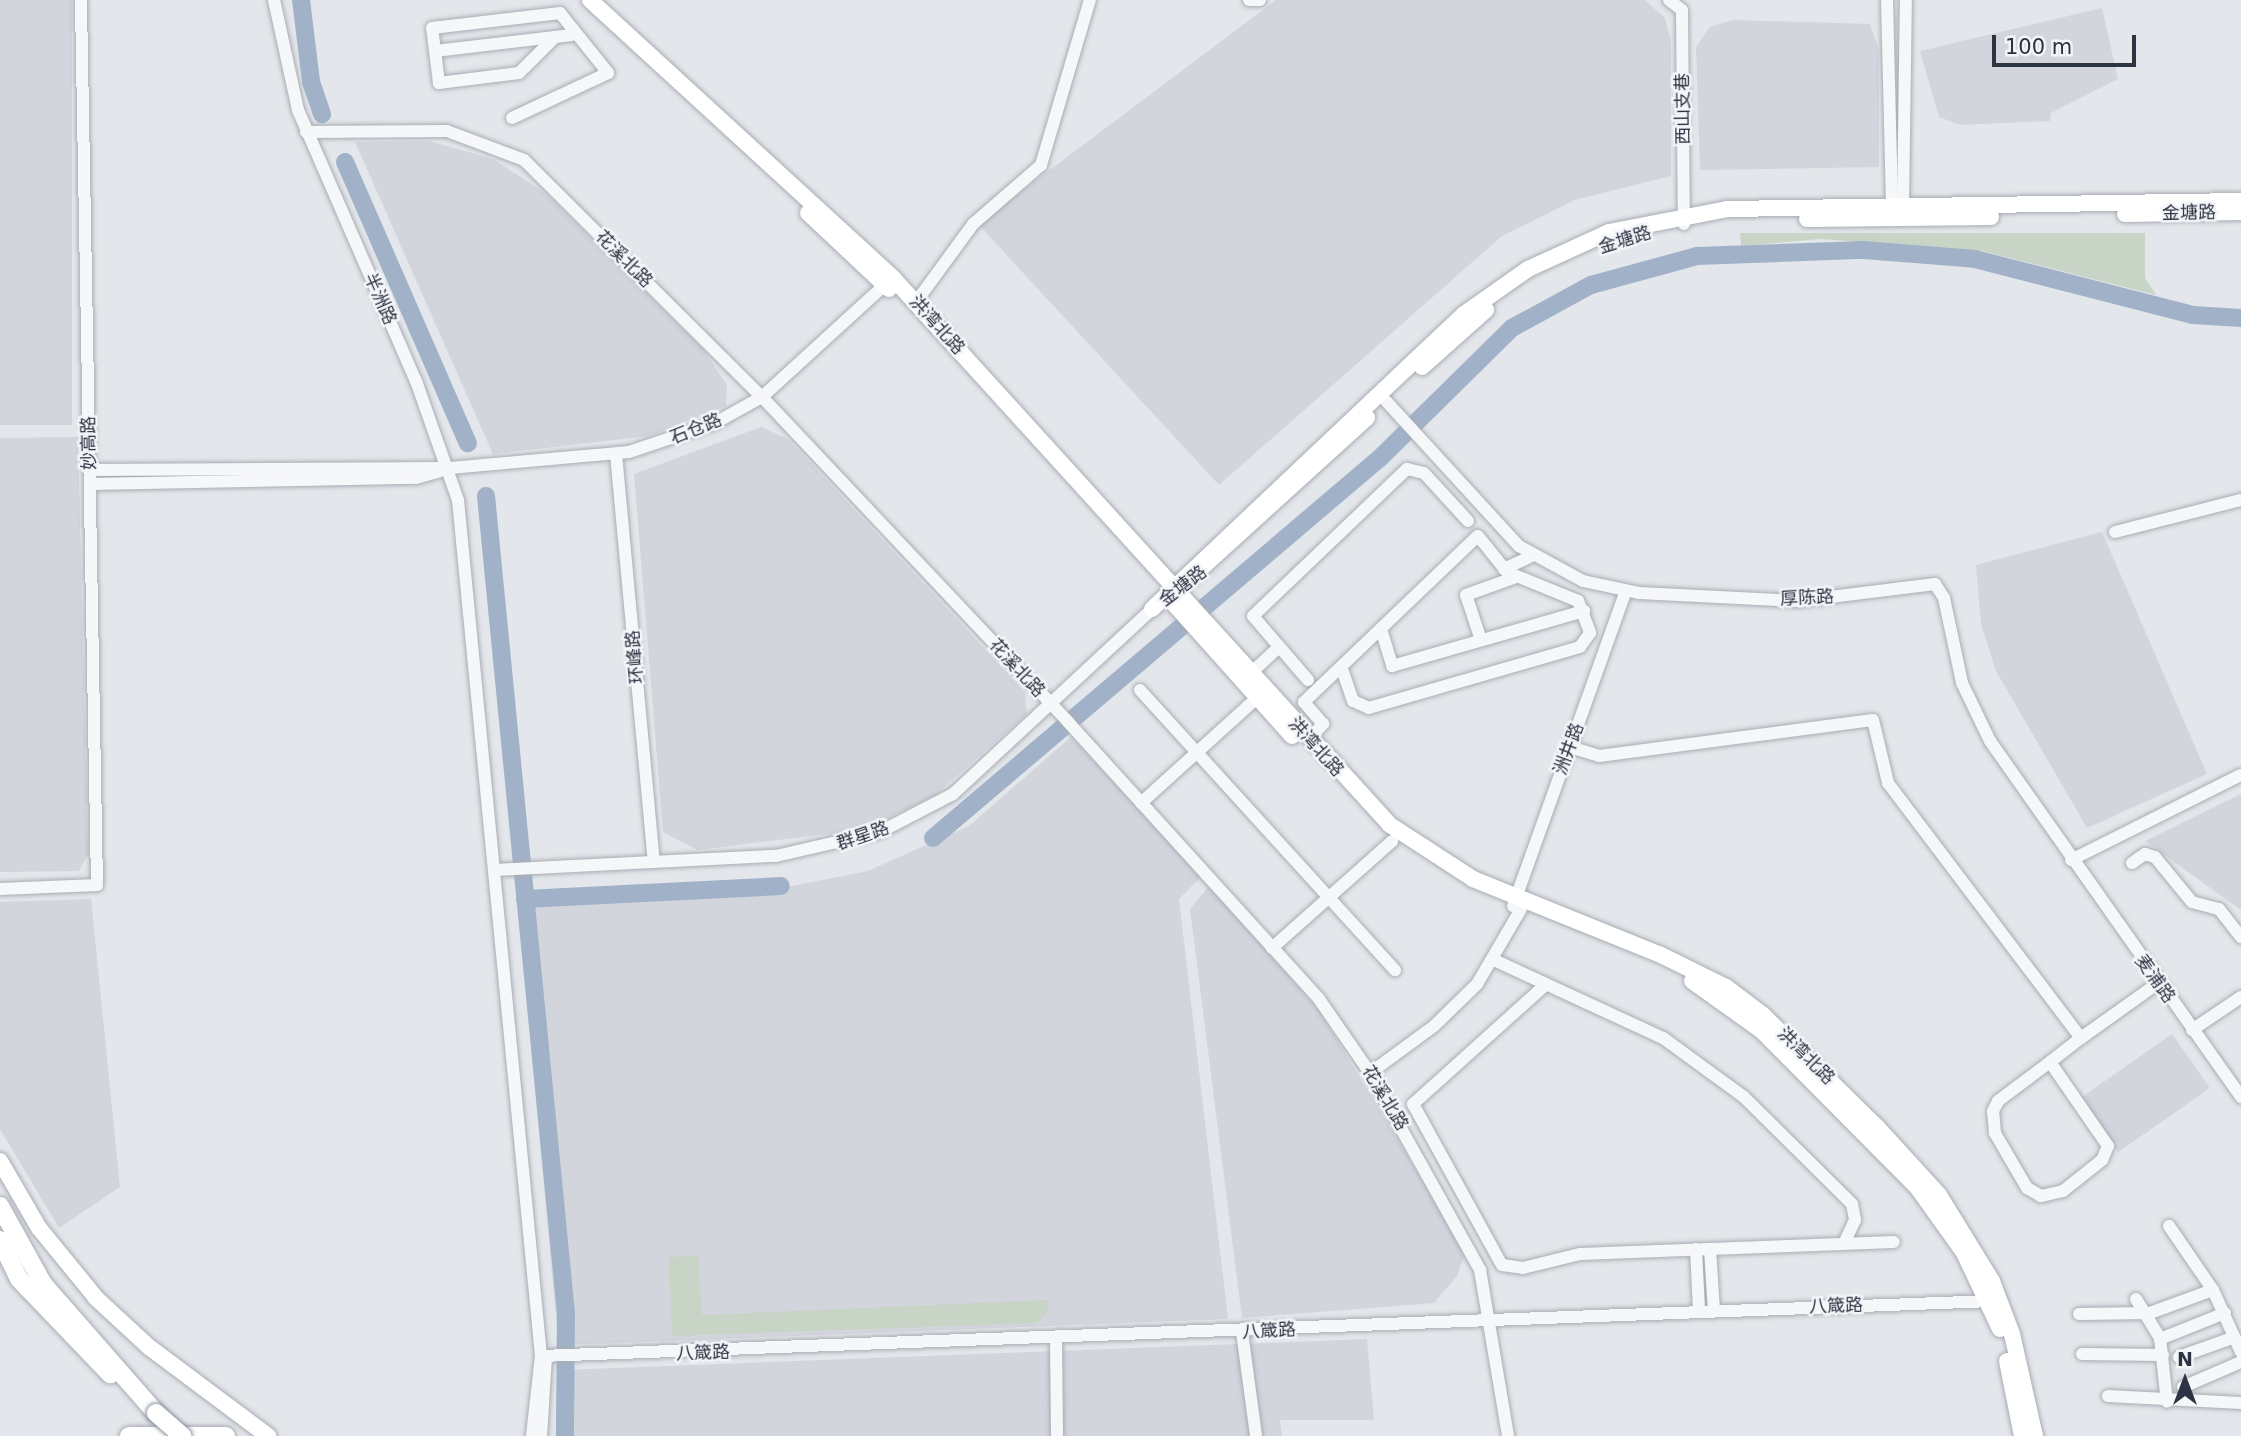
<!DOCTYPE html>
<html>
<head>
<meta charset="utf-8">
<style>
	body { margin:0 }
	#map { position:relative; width:2241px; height:1436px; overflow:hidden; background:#e3e6ea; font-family:"DejaVu Sans","Noto Sans SC",sans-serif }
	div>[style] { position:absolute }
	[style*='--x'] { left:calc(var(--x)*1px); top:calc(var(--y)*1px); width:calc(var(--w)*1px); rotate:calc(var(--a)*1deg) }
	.built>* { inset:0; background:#d2d5dc; transform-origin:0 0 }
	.green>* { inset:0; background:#c8d4c5 }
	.river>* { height:18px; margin:-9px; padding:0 9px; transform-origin:9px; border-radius:9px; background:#a1b2c8 }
	.roads { filter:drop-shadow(0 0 2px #a8adb4) drop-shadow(0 0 2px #a8adb4) }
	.minor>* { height:12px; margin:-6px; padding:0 6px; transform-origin:6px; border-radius:6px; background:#f6f7f9 }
	.major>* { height:16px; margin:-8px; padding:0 8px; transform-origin:8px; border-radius:8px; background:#fff }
	.highway>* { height:18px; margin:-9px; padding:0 9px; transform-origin:9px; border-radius:9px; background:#fff }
	.bridges { filter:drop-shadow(0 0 2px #8c93a0) drop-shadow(0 0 2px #8c93a0) }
	.highway-bridge>* { height:18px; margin:-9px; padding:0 9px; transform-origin:9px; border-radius:9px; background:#fff }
	span { translate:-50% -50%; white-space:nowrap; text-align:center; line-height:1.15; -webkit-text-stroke:5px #f3f5f8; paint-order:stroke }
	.street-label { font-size:18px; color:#2c3342 }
	.north { position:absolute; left:2150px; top:1345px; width:70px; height:70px; -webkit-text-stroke:5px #f3f5f8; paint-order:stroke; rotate:0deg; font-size:19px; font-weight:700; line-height:28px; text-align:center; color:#2c3342 }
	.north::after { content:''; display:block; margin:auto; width:24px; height:32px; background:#2c3342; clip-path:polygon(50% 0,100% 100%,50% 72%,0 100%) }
	.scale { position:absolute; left:1992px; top:35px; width:144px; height:32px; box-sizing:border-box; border:4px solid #2c3342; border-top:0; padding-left:9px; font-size:21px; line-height:24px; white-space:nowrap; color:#2c3342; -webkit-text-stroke:5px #f3f5f8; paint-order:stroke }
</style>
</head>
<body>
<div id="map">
	<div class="built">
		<div style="left:0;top:0;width:72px;height:425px"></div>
		<div style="clip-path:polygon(1276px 0,1645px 0,1665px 18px,1671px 41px,1671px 176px,1575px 200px,1502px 236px,1219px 485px,978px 224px)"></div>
		<div style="clip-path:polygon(2102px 8px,2118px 79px,2051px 113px,2050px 121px,1960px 125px,1939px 117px,1920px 51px)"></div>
		<div style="clip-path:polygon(1732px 20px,1870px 24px,1879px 51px,1879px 167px,1700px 170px,1696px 47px,1710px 27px)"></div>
		<div style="clip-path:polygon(429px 141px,493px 159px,545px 193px,703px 349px,727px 385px,726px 406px,649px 436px,493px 454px,355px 142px)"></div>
		<div style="clip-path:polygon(761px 427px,788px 439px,1025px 692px,1027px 714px,933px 797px,860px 830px,697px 850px,663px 832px,634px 474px)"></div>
		<div style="clip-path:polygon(78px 437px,88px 855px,79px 871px,0 872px,0 438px)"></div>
		<div style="clip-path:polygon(2102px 532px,2207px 774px,2087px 828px,1996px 671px,1981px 624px,1976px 565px)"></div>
		<div style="clip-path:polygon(1071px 737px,1202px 876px,1179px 899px,1228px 1319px,566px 1345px,558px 1339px,519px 912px,528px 903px,782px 888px,868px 871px,969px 826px)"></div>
		<div style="clip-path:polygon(2241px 794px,2241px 910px,2145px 841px)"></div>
		<div style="clip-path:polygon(1210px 885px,1320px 1012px,1457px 1238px,1464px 1256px,1457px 1276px,1434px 1303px,1242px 1318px,1190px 909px)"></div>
		<div style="clip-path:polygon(91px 899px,120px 1187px,59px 1228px,0 1129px,0 902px)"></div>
		<div style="left:2172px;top:1034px;width:66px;height:112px;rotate:55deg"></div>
		<div style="clip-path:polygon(1367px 1339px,1374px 1420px,1280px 1420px,1282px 1436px,562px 1436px,564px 1370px)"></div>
	</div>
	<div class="green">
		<div style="clip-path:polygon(1740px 233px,2145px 233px,2145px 278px,2156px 295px,1983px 251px,1820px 239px,1741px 246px)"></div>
		<div style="clip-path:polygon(698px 1256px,702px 1315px,1048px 1300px,1048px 1311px,1037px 1323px,672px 1336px,669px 1257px)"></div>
	</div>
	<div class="river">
		<div style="--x:301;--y:0;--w:83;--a:83"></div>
		<div style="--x:311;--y:82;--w:34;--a:71"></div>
		<div style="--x:345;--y:162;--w:307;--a:66.4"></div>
		<div style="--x:486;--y:496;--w:822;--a:84.41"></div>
		<div style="--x:566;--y:1314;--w:122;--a:90.5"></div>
		<div style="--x:933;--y:838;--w:588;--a:-40.38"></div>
		<div style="--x:1381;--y:457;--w:184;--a:-44.6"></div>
		<div style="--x:1512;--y:328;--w:90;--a:-28.6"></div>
		<div style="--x:1591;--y:285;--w:110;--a:-15.3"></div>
		<div style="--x:1697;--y:256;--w:167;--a:-2.1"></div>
		<div style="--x:1864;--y:250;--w:111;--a:4.6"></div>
		<div style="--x:1975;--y:259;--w:225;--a:14.4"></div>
		<div style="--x:2193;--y:315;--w:48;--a:3.6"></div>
		<div style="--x:525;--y:899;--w:256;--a:-2.9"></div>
	</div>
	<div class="roads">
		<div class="minor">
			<div style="--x:274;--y:0;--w:113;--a:77.7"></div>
			<div style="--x:298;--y:110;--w:296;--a:66.5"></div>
			<div style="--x:416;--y:381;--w:126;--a:70.6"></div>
			<div style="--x:458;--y:500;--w:860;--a:84.46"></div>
			<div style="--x:1249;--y:0;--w:11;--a:0"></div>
			<div style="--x:1669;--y:0;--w:16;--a:38"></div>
			<div style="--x:1682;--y:10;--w:214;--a:89.5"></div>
			<div style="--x:1887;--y:0;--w:207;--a:88.6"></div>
			<div style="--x:555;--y:37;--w:51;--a:135"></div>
			<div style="--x:519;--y:73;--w:81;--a:172.9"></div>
			<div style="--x:439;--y:83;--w:32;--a:-97"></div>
			<div style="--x:435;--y:51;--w:121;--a:-6.7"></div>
			<div style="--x:555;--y:37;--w:17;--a:-7"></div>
			<div style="--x:435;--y:51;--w:23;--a:-97"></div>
			<div style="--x:432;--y:28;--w:129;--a:-6.7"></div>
			<div style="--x:560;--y:13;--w:77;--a:51.3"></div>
			<div style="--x:608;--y:73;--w:106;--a:154.9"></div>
			<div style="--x:306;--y:132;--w:141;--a:-0.4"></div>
			<div style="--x:447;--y:131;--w:82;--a:20.6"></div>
			<div style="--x:524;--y:160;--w:336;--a:44.9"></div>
			<div style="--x:762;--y:397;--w:446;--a:46.7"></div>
			<div style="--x:1068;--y:722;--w:374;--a:47.8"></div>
			<div style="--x:1319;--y:999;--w:90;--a:55.4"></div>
			<div style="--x:1370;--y:1073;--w:226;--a:60.8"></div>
			<div style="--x:1480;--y:1270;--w:168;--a:80.4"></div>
			<div style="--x:1903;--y:207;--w:207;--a:-89.2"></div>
			<div style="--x:916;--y:302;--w:97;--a:-53.8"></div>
			<div style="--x:973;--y:224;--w:90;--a:-40.9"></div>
			<div style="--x:1041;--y:165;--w:172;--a:-73.5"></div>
			<div style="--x:1386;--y:401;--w:197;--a:47.5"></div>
			<div style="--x:1519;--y:546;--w:73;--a:28.7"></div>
			<div style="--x:1583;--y:581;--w:57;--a:12.1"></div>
			<div style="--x:1639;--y:593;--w:159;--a:2.9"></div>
			<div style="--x:1798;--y:601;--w:138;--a:-7.1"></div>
			<div style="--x:1935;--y:584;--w:17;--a:57"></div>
			<div style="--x:1944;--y:598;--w:87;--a:78"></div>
			<div style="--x:1962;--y:683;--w:64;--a:64.2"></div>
			<div style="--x:1990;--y:741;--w:436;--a:54.8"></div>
			<div style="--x:616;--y:454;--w:409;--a:84.7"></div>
			<div style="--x:90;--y:470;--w:360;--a:-0.3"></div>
			<div style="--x:450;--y:468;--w:180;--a:-5.1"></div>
			<div style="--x:629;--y:452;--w:91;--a:-18.6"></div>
			<div style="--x:715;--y:423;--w:54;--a:-29"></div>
			<div style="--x:762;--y:397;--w:173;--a:-42.4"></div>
			<div style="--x:90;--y:484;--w:326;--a:-1.1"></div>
			<div style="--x:416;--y:478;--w:25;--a:-16"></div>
			<div style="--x:2115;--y:532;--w:130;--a:-14.3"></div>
			<div style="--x:1504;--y:569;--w:31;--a:-25"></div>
			<div style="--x:1381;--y:629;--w:39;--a:73"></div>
			<div style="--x:1392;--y:666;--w:200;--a:-16"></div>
			<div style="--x:1481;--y:640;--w:47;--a:-108.4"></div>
			<div style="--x:1466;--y:595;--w:53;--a:-19.8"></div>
			<div style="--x:1251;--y:673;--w:38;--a:-43"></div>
			<div style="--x:1308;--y:680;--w:84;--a:-130.7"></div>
			<div style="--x:1253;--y:616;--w:213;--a:-43.7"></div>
			<div style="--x:1407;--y:469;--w:17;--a:13"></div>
			<div style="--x:1424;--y:473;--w:65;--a:47.5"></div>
			<div style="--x:1140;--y:690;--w:379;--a:47.7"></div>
			<div style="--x:1309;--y:739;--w:21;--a:-47"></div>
			<div style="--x:1323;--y:724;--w:29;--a:-131"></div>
			<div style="--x:1304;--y:702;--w:240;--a:-43.7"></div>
			<div style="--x:1478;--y:536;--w:46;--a:51.1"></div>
			<div style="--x:1507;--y:572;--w:77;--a:22.2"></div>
			<div style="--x:1578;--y:601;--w:34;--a:69"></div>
			<div style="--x:1590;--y:633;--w:17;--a:126"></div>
			<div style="--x:1580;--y:647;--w:220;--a:163.9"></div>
			<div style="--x:1369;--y:708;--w:17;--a:-156"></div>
			<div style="--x:1353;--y:701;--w:36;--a:-109"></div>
			<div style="--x:1570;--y:747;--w:30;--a:17"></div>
			<div style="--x:1599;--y:756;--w:276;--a:-7.5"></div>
			<div style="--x:1873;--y:720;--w:65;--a:76.6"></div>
			<div style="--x:1888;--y:783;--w:320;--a:52.9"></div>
			<div style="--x:2081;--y:1038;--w:95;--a:-35.5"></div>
			<div style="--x:1141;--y:803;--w:156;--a:-42.2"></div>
			<div style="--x:2071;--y:860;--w:190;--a:-26.6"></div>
			<div style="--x:2132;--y:863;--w:16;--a:-35"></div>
			<div style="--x:2145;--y:854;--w:10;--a:17"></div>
			<div style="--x:2155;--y:857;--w:58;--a:50.6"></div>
			<div style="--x:2192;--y:902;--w:28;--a:15"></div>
			<div style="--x:2219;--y:909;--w:36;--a:52"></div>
			<div style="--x:495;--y:870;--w:281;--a:-2.9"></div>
			<div style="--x:776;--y:856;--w:107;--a:-13"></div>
			<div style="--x:880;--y:832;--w:82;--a:-27.5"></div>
			<div style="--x:953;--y:794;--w:272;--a:-42.9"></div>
			<div style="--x:0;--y:889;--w:97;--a:-2.4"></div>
			<div style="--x:97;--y:885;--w:885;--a:-91.04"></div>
			<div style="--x:1513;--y:906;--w:335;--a:-70.3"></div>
			<div style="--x:1272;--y:948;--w:161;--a:-41.7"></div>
			<div style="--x:1494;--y:960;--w:186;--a:24.8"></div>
			<div style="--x:1663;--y:1038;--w:100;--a:36.1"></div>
			<div style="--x:1744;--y:1097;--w:152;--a:44.7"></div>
			<div style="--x:1852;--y:1204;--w:16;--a:79"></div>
			<div style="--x:1855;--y:1220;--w:26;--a:115"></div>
			<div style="--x:1543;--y:987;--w:175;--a:138"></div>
			<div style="--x:1413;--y:1104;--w:184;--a:61.1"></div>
			<div style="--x:1502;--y:1265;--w:21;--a:8"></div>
			<div style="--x:1523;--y:1268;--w:59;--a:-13.8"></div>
			<div style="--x:1580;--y:1254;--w:314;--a:-2.2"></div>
			<div style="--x:2192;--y:1030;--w:59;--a:-34"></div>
			<div style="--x:2050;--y:1062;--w:102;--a:55.4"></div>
			<div style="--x:2108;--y:1146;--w:15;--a:113"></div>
			<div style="--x:2102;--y:1160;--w:50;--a:141.5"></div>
			<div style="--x:2063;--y:1191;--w:23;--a:167"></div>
			<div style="--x:2041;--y:1196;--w:16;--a:-150"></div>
			<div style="--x:2027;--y:1188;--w:64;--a:-120.2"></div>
			<div style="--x:1995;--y:1133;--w:22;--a:-95"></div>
			<div style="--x:1993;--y:1111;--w:11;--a:-63"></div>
			<div style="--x:1998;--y:1101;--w:65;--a:-36.9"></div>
			<div style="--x:2050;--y:1062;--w:39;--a:-38"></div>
			<div style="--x:1370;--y:1073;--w:79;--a:-36.3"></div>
			<div style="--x:1434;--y:1026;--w:60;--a:-44.3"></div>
			<div style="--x:1477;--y:984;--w:87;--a:-59.6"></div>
			<div style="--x:2169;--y:1226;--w:78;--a:55.5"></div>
			<div style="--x:2213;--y:1290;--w:68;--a:65.7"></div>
			<div style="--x:1696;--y:1249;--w:62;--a:87.2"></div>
			<div style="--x:1710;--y:1249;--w:62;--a:86.3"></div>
			<div style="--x:2136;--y:1299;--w:46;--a:58.4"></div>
			<div style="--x:2160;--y:1338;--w:64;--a:83.8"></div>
			<div style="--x:2079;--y:1314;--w:71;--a:-0.8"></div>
			<div style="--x:2150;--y:1313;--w:67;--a:-20.1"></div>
			<div style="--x:1242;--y:1332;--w:105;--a:82.3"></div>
			<div style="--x:2160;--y:1339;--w:70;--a:-21.8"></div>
			<div style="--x:1056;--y:1340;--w:96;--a:89.4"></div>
			<div style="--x:2082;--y:1354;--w:81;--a:0.7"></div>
			<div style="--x:2179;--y:1357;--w:59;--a:-19.7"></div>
			<div style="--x:2183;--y:1387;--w:63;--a:-23.3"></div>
			<div style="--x:2108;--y:1396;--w:133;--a:3"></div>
			<div style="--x:532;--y:1436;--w:81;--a:-83.6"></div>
			<div style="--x:541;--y:1356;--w:1454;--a:-2.17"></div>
			<div style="--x:541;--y:1436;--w:80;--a:-86.4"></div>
		</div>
		<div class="major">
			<div style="--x:590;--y:0;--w:411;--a:42.5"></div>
			<div style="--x:893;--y:278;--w:739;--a:47.74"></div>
			<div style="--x:1390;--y:825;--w:99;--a:33"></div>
			<div style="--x:1473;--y:879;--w:201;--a:22"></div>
			<div style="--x:1659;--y:954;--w:75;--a:26.2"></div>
			<div style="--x:1726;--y:987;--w:46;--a:37.1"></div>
			<div style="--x:1763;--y:1015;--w:160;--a:44.5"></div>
			<div style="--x:1877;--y:1127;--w:92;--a:47.6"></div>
			<div style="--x:1939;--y:1195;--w:101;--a:58.4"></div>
			<div style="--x:1992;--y:1281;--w:57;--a:69.3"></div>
			<div style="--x:2012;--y:1334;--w:105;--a:77.3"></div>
			<div style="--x:808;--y:213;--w:111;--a:43.2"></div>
			<div style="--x:2125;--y:214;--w:116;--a:-1"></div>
			<div style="--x:1807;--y:219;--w:184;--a:-0.6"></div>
			<div style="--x:1422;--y:367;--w:86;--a:-41.7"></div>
			<div style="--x:1176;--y:591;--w:258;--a:-42.2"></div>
			<div style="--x:1174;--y:604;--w:177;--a:48.2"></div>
			<div style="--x:1152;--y:609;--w:429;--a:-43.4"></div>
			<div style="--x:1464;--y:314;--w:78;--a:-35.1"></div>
			<div style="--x:1528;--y:269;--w:89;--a:-24.6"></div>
			<div style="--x:1609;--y:232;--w:120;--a:-11"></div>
			<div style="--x:1727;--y:209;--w:514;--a:-0.89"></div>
			<div style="--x:1692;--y:981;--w:86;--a:35.5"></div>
			<div style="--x:1762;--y:1031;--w:220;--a:45.2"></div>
			<div style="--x:1917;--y:1187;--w:81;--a:54.5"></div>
			<div style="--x:1964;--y:1253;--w:84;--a:64.7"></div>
			<div style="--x:0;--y:1161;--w:78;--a:59.8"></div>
			<div style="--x:39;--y:1228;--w:90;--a:50.8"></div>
			<div style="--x:96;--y:1298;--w:72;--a:42.8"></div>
			<div style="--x:149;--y:1347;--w:149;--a:36.8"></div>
			<div style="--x:2007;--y:1361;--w:76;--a:78.7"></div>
		</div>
		<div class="highway">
			<div style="--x:0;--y:1206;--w:89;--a:61.1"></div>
			<div style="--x:43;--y:1284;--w:171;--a:48.8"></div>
			<div style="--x:0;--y:1240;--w:43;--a:64"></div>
			<div style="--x:19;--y:1279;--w:132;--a:46.2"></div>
			<div style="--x:129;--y:1436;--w:97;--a:0"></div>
		</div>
	</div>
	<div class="bridges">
		<div class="highway-bridge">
			<div style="--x:156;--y:1413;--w:35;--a:41"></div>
		</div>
	</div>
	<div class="street-label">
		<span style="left:1683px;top:109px;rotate:-91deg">西山支巷</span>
		<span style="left:2189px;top:213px;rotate:-1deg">金塘路</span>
		<span style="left:1625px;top:240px;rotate:-17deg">金塘路</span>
		<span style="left:624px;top:259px;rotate:45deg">花溪北路</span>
		<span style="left:380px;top:299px;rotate:66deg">半洲路</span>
		<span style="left:937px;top:325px;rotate:48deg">洪湾北路</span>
		<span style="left:696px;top:429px;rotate:-22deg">石仓路</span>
		<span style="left:89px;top:443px;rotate:-91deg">妙高路</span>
		<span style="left:1183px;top:586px;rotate:-37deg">金塘路</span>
		<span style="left:1807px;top:598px;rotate:-3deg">厚陈路</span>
		<span style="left:635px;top:657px;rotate:-95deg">环峰路</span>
		<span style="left:1017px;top:668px;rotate:47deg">花溪北路</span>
		<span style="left:1316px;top:747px;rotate:48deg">洪湾北路</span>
		<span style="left:1569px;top:749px;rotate:-70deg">洲井路</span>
		<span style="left:863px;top:836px;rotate:-19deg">群星路</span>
		<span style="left:2155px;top:979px;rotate:54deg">麦浦路</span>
		<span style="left:1806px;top:1056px;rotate:45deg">洪湾北路</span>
		<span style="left:1385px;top:1098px;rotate:59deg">花溪北路</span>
		<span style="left:1836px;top:1306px;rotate:-2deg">八箴路</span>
		<span style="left:1269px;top:1331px;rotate:-3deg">八箴路</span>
		<span style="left:703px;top:1353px;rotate:-2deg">八箴路</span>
	</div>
	<div class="north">N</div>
	<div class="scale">100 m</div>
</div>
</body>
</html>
